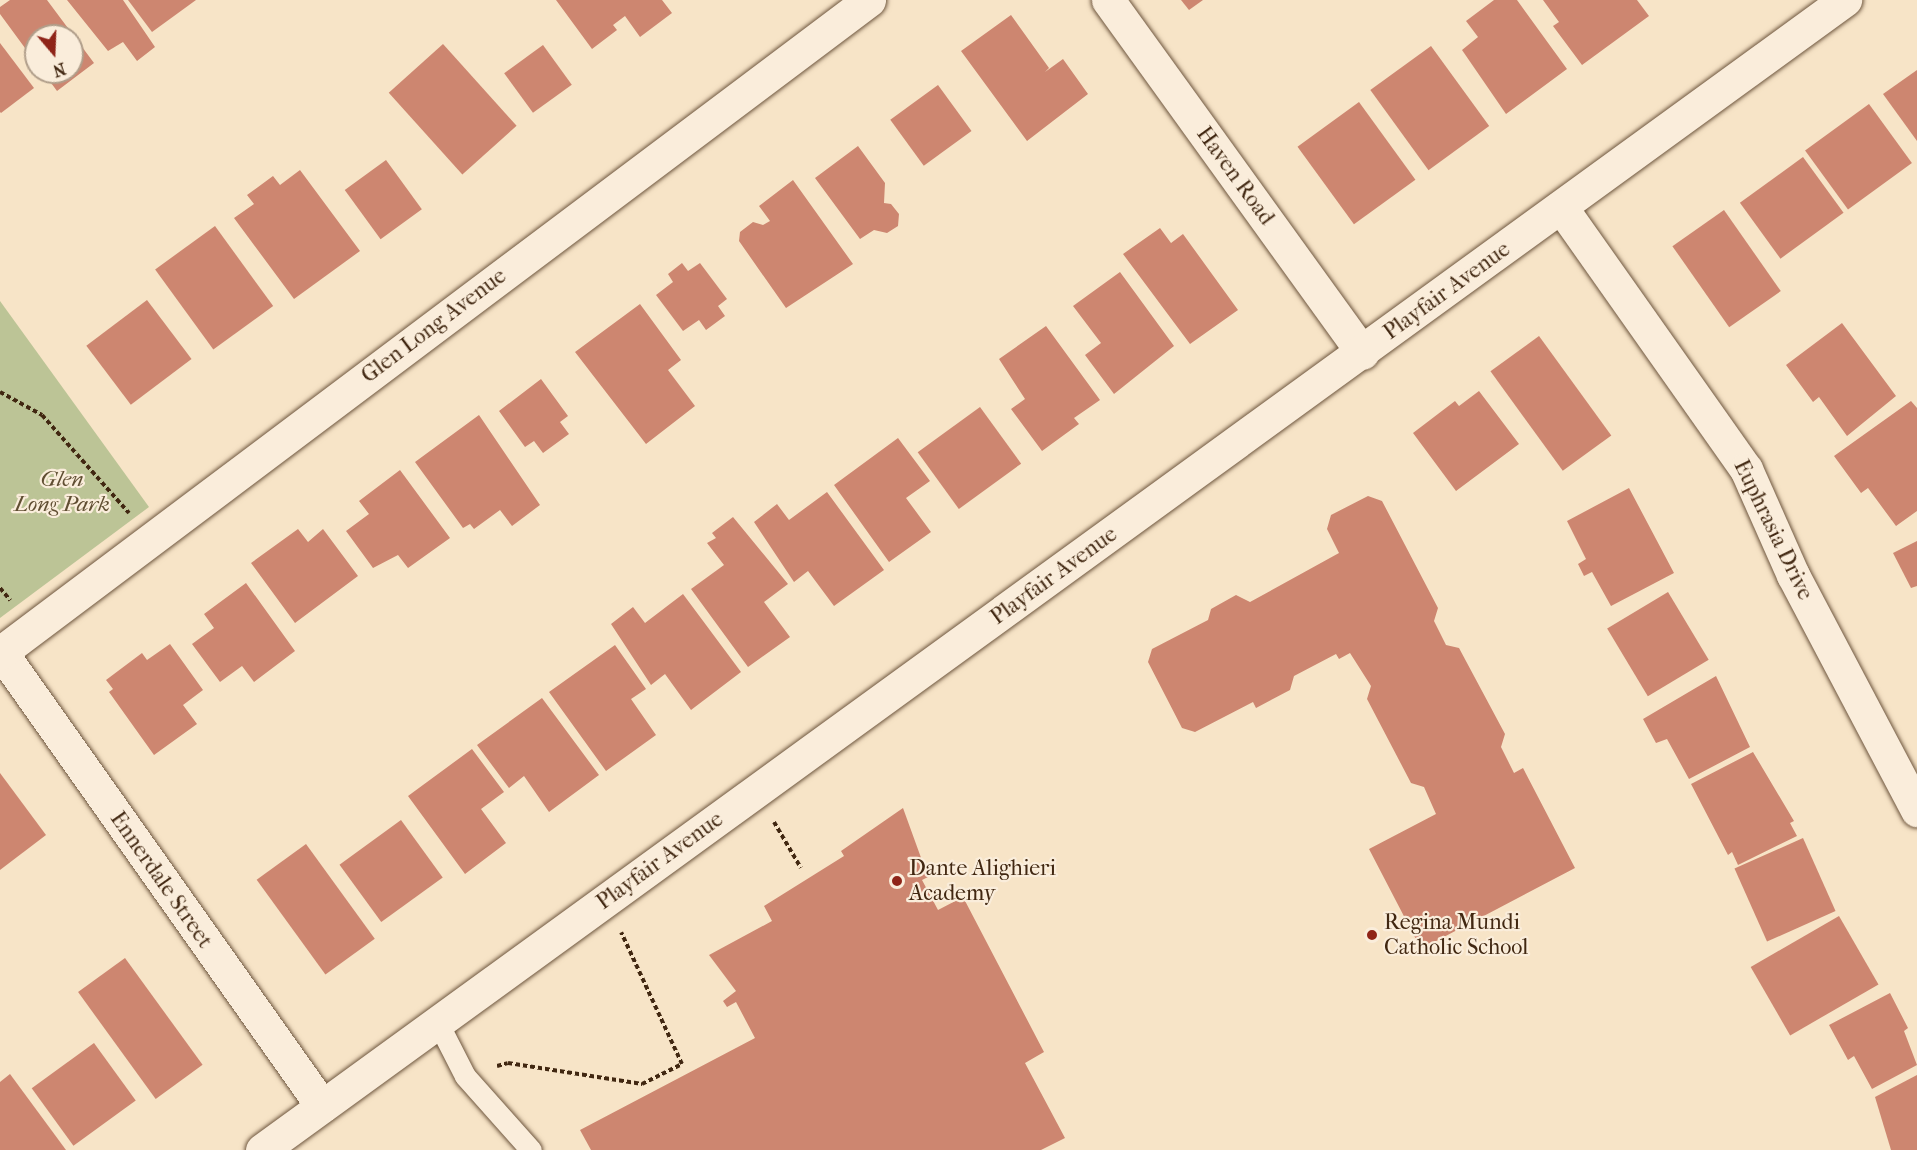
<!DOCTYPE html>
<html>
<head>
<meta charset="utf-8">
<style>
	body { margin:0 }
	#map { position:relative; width:1917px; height:1150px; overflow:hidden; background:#f7e4c7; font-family:"IM FELL French Canon",serif }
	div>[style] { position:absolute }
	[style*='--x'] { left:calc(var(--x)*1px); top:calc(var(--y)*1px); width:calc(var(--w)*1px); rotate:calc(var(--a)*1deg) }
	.green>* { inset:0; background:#bcc496 }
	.building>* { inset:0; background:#cd8670; transform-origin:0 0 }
	.path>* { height:4px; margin-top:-2px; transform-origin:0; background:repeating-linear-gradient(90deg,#412711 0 4.5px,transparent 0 7.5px) }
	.roads { filter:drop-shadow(0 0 2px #6e563e) drop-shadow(0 0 2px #6e563e) }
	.lane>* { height:21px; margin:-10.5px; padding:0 10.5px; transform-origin:10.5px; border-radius:10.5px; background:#faeddb }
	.street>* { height:33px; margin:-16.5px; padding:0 16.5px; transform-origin:16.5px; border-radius:16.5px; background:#faeddb }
	.dots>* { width:16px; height:16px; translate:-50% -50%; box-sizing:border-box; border:3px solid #faeddb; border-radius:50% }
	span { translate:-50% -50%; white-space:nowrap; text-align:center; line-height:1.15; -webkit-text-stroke:4.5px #faeddb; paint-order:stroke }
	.street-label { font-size:22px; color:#412711 }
	.park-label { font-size:22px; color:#604e32; font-style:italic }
	.poi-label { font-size:22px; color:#412711 }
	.left { translate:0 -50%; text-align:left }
	.north { position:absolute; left:24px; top:24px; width:60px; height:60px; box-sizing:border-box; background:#faeddb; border:2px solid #b09e8a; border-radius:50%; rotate:161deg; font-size:16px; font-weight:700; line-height:24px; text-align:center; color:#412711 }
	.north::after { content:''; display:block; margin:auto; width:21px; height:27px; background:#8f2418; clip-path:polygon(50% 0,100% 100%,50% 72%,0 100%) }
</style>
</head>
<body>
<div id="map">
	<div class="green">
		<div style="clip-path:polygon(0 301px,149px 507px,0 618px)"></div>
	</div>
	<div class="building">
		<div style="clip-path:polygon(10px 0,47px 0,94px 63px,57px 91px,43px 72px,72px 72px,72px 36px,36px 36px,36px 63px,0 14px,0 7px)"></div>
		<div style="clip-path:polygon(67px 0,123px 0,155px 47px,137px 61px,123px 42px,108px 51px)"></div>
		<div style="clip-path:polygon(128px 0,196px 0,152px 32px)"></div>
		<div style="clip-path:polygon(556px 0,662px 0,672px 13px,640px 37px,625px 16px,613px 25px,617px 30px,592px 49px)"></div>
		<div style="clip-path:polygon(1181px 0,1203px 0,1189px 10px)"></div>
		<div style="clip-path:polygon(1494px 0,1517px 0,1567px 69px,1506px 114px,1462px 50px,1478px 37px,1466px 21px)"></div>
		<div style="clip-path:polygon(1543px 0,1637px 0,1649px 16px,1582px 65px,1553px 26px,1559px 22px)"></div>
		<div style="clip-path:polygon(1011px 15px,1049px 68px,1045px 72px,1063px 59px,1088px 94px,1027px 141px,961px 51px)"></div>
		<div style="clip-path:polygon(0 43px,34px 88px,1px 113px,0 112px)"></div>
		<div style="left:443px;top:44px;width:110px;height:73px;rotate:48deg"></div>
		<div style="left:543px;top:45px;width:49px;height:48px;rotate:54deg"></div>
		<div style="left:1431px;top:46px;width:99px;height:75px;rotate:54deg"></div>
		<div style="clip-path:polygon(1917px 70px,1917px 141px,1883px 94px)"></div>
		<div style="left:938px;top:85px;width:57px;height:59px;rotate:54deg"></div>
		<div style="left:1359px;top:102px;width:96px;height:76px;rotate:54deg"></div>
		<div style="left:1869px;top:104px;width:73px;height:79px;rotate:54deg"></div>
		<div style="clip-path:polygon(858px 146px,885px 183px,884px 203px,891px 204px,899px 214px,898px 226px,887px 233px,874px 230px,860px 239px,815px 178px)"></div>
		<div style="left:1803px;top:157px;width:69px;height:78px;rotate:54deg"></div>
		<div style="left:386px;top:160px;width:61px;height:51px;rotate:54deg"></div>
		<div style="clip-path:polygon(300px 170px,360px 251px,294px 299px,234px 218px,254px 204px,247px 195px,273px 176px,280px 185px)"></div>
		<div style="clip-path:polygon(793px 180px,853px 264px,786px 308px,739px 241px,740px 232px,753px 222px,763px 225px,770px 221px,759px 206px)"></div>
		<div style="left:1724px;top:210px;width:99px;height:63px;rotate:55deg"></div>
		<div style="left:215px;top:226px;width:99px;height:74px;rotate:54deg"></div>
		<div style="clip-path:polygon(1160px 228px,1171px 243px,1183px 234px,1238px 310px,1190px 344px,1123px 254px)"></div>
		<div style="clip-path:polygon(682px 263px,688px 271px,700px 263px,727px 299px,718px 306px,725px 316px,706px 330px,699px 320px,683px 331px,656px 295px,673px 282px,668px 274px)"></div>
		<div style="clip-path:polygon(1120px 272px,1174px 346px,1114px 394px,1085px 355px,1101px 343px,1073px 306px)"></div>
		<div style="left:147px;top:300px;width:74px;height:76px;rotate:53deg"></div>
		<div style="clip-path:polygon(640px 304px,681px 360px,668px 370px,695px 406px,646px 444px,575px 352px)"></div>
		<div style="clip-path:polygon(1842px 323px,1896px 396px,1847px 436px,1819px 397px,1813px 402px,1786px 365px)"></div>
		<div style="clip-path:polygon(1046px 326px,1100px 400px,1074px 418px,1079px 424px,1042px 451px,1011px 409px,1025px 399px,999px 359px)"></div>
		<div style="left:1539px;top:336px;width:123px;height:60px;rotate:54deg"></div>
		<div style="clip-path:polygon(541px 379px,568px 416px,560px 422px,569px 434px,543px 453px,534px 441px,525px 447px,499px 411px)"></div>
		<div style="clip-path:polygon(1479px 391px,1519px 444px,1456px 491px,1413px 433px,1455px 401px,1459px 406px)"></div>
		<div style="clip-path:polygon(1911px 401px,1917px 408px,1917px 511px,1896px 526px,1868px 488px,1861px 493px,1834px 456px)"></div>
		<div style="left:980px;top:407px;width:70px;height:77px;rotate:54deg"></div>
		<div style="clip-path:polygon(479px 415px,540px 505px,512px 526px,500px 510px,474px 529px,470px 524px,463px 528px,415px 462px)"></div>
		<div style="clip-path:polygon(898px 438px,930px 481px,906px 498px,931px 532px,889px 562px,834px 485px)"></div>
		<div style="clip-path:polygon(400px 470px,450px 538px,408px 568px,398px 555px,373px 568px,346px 531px,369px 514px,359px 501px)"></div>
		<div style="clip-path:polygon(1629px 488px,1674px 573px,1611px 606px,1592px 572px,1584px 576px,1578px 564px,1586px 559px,1567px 521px)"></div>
		<div style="clip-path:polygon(827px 492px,884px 570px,834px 606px,808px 571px,794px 582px,754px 522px,777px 504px,789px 520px)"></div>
		<div style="clip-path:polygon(1368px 496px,1382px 501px,1438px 608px,1434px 621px,1446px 645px,1459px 648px,1505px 734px,1501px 747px,1514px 773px,1523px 768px,1575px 868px,1421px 949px,1369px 849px,1436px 814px,1424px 787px,1411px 783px,1367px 699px,1371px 686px,1350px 653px,1339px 659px,1336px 654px,1294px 676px,1290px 690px,1256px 708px,1253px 702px,1195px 732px,1182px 728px,1148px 662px,1152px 649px,1208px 620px,1211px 609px,1236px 595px,1250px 602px,1339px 553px,1327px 529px,1331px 515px)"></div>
		<div style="clip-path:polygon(733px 517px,788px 584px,764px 602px,790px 637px,748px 667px,691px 589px,724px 565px,707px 543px,716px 538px,712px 533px)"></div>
		<div style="clip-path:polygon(298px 529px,308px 542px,323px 529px,358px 576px,295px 623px,251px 563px)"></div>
		<div style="clip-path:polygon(1917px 541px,1917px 586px,1911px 588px,1893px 553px)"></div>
		<div style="clip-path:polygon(246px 583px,295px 651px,254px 682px,242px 666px,220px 682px,192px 644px,214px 628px,204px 614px)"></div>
		<div style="left:1668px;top:592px;width:79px;height:71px;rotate:59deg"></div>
		<div style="clip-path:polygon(683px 594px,741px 672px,691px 710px,665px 674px,651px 685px,611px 624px,633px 607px,645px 623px)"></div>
		<div style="clip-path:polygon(170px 644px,203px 690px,183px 705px,197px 724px,154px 755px,109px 692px,113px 689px,106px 680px,142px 653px,147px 660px)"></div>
		<div style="clip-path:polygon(615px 645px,646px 689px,631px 699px,656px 735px,606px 771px,549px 692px)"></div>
		<div style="clip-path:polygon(1716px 676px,1750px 747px,1689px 779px,1667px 739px,1656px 743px,1643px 719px)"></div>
		<div style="clip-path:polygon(542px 698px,599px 775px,549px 812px,524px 776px,509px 788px,477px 745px)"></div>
		<div style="clip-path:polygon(472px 749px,504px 792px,481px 809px,506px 843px,465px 874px,408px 796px)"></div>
		<div style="clip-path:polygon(1753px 752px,1794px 821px,1790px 823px,1797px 836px,1738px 865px,1732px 852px,1728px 855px,1691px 784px)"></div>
		<div style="clip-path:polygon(0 773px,46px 835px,0 870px)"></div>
		<div style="clip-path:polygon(903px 808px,928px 877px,922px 880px,938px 910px,963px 897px,1044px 1052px,1025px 1063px,1065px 1138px,1041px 1150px,591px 1150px,580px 1130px,755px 1038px,736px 1002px,727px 1007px,723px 1001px,736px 991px,709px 955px,772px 921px,764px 906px,844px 856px,841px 851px)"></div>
		<div style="left:401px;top:820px;width:71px;height:76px;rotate:54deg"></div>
		<div style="left:1803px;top:838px;width:80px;height:75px;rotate:66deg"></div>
		<div style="left:306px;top:844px;width:117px;height:61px;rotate:54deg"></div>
		<div style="left:1839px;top:916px;width:79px;height:102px;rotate:60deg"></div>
		<div style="left:125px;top:958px;width:132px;height:58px;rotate:54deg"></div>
		<div style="clip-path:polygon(1890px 993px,1908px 1028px,1904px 1031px,1917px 1065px,1872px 1089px,1854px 1056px,1848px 1060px,1829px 1025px)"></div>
		<div style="left:94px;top:1043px;width:71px;height:77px;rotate:54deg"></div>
		<div style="clip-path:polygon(10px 1074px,66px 1150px,0 1150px,0 1082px)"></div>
		<div style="clip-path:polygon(1917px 1075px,1917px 1150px,1891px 1150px,1875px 1097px)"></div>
	</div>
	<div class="path">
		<div style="--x:0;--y:392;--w:48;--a:28.7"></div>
		<div style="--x:42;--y:415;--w:131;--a:48.4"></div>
		<div style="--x:0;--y:588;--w:16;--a:50"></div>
		<div style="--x:774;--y:822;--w:53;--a:59.6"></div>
		<div style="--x:497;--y:1066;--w:11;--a:-15"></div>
		<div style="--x:508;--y:1063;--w:136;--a:8.9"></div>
		<div style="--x:642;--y:1084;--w:45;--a:-26.6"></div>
		<div style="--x:682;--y:1064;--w:145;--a:-114.8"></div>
	</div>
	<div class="roads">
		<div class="lane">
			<div style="--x:438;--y:1023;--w:59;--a:63"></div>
			<div style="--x:465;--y:1076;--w:99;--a:48.3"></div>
		</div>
		<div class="street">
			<div style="--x:1108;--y:0;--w:435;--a:54.2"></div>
			<div style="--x:1561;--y:207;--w:321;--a:54.8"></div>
			<div style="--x:1746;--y:469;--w:116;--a:66.1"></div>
			<div style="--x:1793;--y:575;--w:266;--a:62.2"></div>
			<div style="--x:1;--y:652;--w:556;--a:54.74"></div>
			<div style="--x:0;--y:653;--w:1087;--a:-36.92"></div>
			<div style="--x:262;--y:1150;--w:1957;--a:-36"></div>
		</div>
	</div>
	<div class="dots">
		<div style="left:897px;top:881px;background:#8f2418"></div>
		<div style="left:1372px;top:935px;background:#8f2418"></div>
	</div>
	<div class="street-label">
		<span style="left:1235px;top:176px;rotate:54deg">Haven Road</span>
		<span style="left:1447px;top:291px;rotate:-36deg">Playfair Avenue</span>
		<span style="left:434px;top:326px;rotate:-37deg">Glen Long Avenue</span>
		<span style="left:1773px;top:530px;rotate:64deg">Euphrasia Drive</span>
		<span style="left:1054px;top:576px;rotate:-36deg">Playfair Avenue</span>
		<span style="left:660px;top:861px;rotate:-36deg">Playfair Avenue</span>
		<span style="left:161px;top:880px;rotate:55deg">Ennerdale Street</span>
	</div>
	<div class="park-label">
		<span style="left:62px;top:492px">Glen<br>Long Park</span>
	</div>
	<div class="poi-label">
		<span class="left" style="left:909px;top:881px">Dante Alighieri<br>Academy</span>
		<span class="left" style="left:1384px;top:935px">Regina Mundi<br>Catholic School</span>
	</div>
	<div class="north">N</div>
</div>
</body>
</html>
